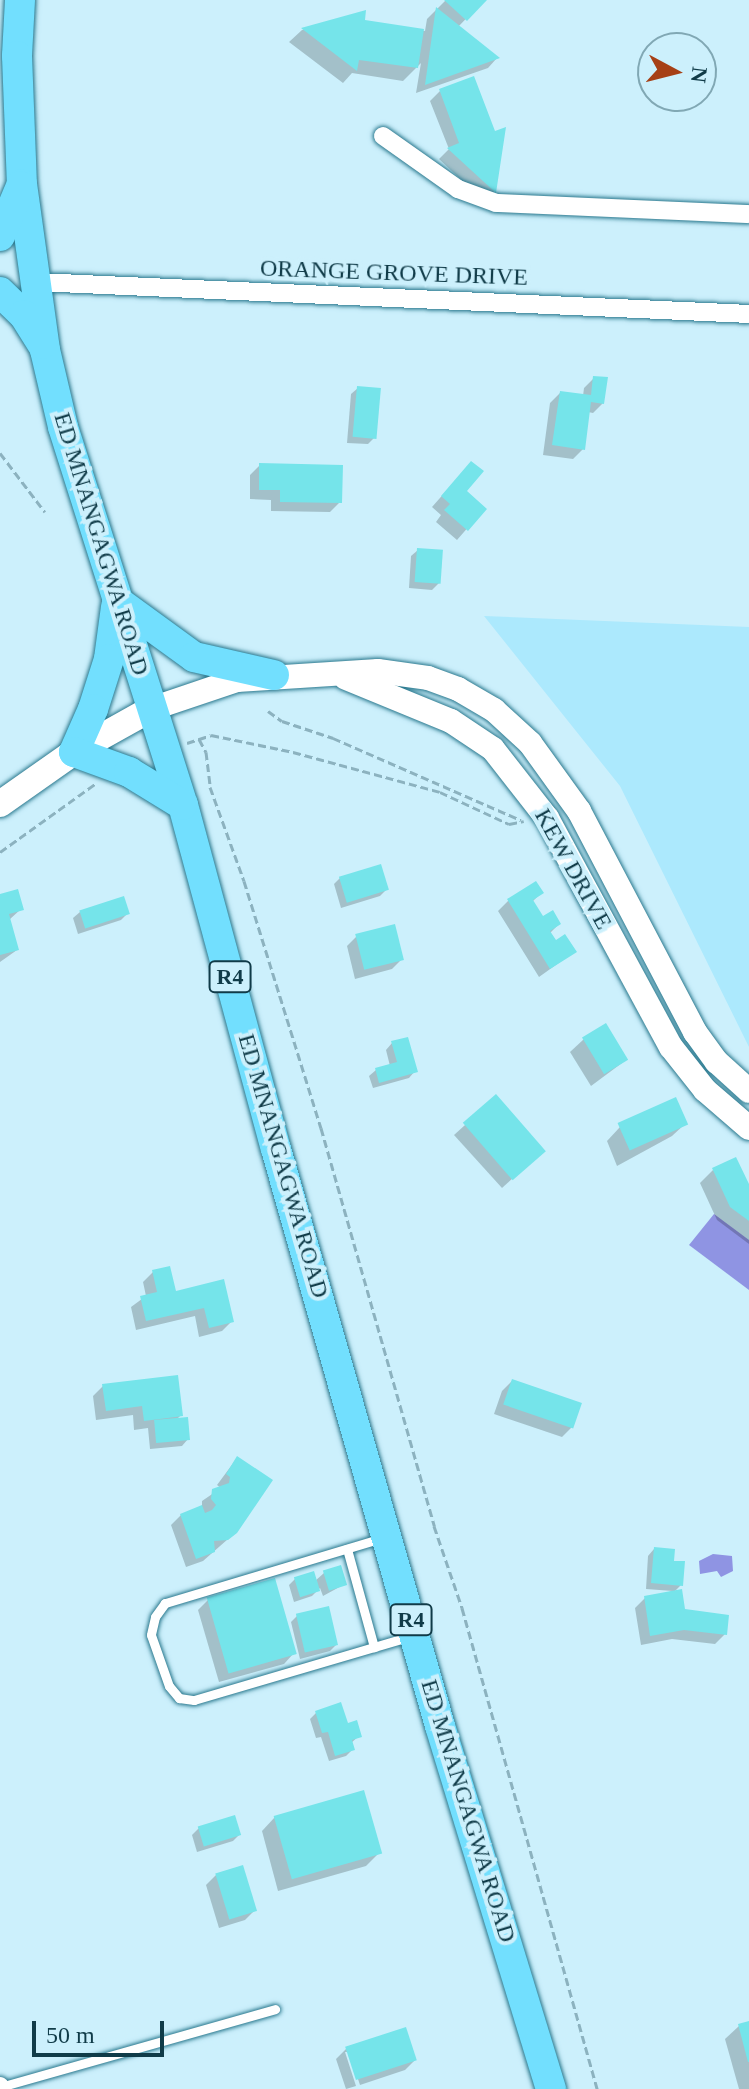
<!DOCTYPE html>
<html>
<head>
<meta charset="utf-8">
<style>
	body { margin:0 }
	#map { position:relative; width:749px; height:2089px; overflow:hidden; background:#ccf0fc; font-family:Georgia,serif }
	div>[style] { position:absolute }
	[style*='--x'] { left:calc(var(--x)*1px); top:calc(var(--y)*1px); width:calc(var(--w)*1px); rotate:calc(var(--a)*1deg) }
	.built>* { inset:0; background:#ace9fd }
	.water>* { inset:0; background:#8f94e3 }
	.shadow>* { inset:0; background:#0003 }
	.building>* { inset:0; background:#75e4ea; transform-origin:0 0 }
	.path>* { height:3px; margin-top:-1.5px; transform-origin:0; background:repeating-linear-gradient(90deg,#8cb2bf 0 8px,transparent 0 12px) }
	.roads { filter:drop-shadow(0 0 2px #29788e) drop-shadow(0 0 2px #29788e) }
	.service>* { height:9px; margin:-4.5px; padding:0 4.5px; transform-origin:4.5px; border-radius:4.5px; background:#fff }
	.minor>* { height:18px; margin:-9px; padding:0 9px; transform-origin:9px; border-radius:9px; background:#fff }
	.tertiary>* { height:24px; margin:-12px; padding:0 12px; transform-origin:12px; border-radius:12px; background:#fff }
	.secondary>* { height:26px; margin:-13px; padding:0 13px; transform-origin:13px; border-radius:13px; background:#fff }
	.trunk>* { height:30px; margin:-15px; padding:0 15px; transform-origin:15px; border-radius:15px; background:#72dffe }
	span { translate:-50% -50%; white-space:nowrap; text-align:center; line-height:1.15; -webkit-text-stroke:8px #ccf0fc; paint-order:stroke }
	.shield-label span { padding:2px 6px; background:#ccf0fc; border:2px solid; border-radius:6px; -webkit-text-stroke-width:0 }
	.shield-label { font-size:22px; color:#103b48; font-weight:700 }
	.street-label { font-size:24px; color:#103b48 }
	.north { position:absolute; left:637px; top:32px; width:80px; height:80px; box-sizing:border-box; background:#ccf0fc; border:2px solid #81a8b4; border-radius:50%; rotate:97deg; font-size:22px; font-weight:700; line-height:32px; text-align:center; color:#103b48 }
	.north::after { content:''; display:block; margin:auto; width:28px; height:36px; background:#a64016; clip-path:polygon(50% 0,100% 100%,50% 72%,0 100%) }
	.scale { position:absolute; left:32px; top:2021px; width:132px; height:36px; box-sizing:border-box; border:4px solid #103b48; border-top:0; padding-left:10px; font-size:24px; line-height:28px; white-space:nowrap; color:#103b48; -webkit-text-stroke:6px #ccf0fc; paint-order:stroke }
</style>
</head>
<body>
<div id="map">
	<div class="built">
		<div style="clip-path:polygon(484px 616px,749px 627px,749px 1047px,620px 786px)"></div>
	</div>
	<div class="water">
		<div style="clip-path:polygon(714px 1214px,749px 1240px,749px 1290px,689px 1245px)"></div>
		<div style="clip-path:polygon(713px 1554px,732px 1556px,733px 1571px,721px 1577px,717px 1571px,700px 1574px,699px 1561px)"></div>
	</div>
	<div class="shadow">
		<div style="clip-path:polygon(446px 0,484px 0,458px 27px,497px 58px,488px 68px,416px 93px,421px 63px,403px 81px,352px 73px,343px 83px,289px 42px,302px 30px,364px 12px,363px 22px,425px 31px,427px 19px)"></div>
		<div style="clip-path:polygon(440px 91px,494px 134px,503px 130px,494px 192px,485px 202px,439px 159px,449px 149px,430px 101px)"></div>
		<div style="clip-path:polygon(594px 378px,603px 403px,593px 413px,588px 412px,583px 449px,573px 459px,543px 455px,550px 403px,560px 393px,583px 396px,584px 388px)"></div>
		<div style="clip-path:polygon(358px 388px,374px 438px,368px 444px,347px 443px,351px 394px)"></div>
		<div style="clip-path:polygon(260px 465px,340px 502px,330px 512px,271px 511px,271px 500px,250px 499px,250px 475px)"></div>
		<div style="clip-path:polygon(462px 473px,464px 491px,484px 509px,457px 540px,436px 522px,441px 515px,432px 507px)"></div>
		<div style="clip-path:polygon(418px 550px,439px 583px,432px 590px,409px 588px,411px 556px)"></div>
		<div style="clip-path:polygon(340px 878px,387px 889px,380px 896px,341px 908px,334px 884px)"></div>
		<div style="clip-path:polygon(541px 893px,532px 902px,542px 919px,559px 924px,549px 934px,555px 943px,574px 952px,539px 977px,498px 911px,508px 901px)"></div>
		<div style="clip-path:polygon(0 896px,21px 909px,9px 920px,17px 950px,0 962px)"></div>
		<div style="clip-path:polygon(80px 912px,128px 913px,121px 920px,78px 934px,73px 918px)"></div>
		<div style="clip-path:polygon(357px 936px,402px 959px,392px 969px,355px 979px,347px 946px)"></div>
		<div style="clip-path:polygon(584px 1039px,626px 1060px,591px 1086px,570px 1052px)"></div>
		<div style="clip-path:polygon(392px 1043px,415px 1071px,409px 1078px,373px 1088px,369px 1076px,376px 1070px,390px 1066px,386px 1050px)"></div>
		<div style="clip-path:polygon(496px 1097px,533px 1160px,502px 1188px,454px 1135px)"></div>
		<div style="clip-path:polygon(686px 1123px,672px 1136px,617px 1166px,607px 1141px,620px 1127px)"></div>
		<div style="clip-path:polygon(713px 1170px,749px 1188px,749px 1244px,717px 1220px,700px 1183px)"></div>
		<div style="clip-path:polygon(153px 1272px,174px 1293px,232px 1321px,222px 1331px,199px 1337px,195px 1316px,136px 1330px,131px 1307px,146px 1296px,143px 1282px)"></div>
		<div style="clip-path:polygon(512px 1381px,572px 1427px,562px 1437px,494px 1414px,502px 1391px)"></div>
		<div style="clip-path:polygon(103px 1386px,181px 1415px,175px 1421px,188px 1439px,182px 1446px,150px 1449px,148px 1428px,134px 1430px,133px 1415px,96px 1420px,93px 1396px)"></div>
		<div style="clip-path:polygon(237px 1458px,236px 1532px,203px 1561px,186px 1567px,171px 1525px,181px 1515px,202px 1508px,202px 1501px,221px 1488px,217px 1485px)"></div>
		<div style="clip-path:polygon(654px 1549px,672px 1563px,681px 1585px,673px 1593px,684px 1611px,725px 1634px,715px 1644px,672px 1639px,641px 1645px,635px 1608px,645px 1598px,673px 1591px,646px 1589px,648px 1556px)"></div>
		<div style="clip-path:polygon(324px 1573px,345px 1584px,323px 1596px,320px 1588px,312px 1596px,294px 1602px,289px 1585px,295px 1579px,315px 1581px)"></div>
		<div style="clip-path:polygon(208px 1600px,294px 1653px,284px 1664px,219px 1682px,198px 1610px)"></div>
		<div style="clip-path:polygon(297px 1616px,336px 1645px,330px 1651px,300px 1659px,291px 1622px)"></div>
		<div style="clip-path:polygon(316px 1713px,346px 1726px,359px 1736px,351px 1743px,353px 1749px,346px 1756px,329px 1761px,321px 1737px,316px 1738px,310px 1719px)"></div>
		<div style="clip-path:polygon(275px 1817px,380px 1852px,366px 1866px,278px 1891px,262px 1831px)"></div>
		<div style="clip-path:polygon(199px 1828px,239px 1835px,233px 1841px,197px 1852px,192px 1835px)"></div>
		<div style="clip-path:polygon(216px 1875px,255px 1910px,245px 1920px,219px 1928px,206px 1885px)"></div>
		<div style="clip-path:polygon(749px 2023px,749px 2089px,739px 2089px,725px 2039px,739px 2026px)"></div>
		<div style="clip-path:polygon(346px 2049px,415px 2060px,405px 2070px,360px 2085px,349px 2052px,345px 2052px,356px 2086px,346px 2089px,336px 2059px)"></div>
	</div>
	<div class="building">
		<div style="clip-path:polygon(444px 0,487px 0,467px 21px)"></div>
		<div style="clip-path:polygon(436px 7px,500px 58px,425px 85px)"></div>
		<div style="clip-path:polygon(366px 10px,365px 20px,424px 29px,418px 68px,359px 60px,357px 71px,301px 28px)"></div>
		<div style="clip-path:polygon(474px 76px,495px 131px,506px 127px,496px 193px,447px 148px,459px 143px,439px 89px)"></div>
		<div style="clip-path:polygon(593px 376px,608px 377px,604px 404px,591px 402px,585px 450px,552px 445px,560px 391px,591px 395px)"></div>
		<div style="left:357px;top:386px;width:24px;height:51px;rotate:5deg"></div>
		<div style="clip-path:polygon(471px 461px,484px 471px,467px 491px,487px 509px,468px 531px,444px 510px,450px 504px,441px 496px)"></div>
		<div style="clip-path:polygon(259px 463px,343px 465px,342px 503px,280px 502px,280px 490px,259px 490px)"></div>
		<div style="left:417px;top:548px;width:26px;height:34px;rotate:4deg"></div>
		<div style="left:381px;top:864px;width:27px;height:44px;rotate:73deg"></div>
		<div style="clip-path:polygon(536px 881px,544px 893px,533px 900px,543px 916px,553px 910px,561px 924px,550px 931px,556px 940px,565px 934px,577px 952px,550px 969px,507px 899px)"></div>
		<div style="clip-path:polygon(18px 889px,24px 910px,9px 914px,19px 950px,0 955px,0 894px)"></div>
		<div style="left:124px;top:896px;width:19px;height:47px;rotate:72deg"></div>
		<div style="left:395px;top:924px;width:37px;height:41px;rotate:76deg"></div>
		<div style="left:606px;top:1023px;width:43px;height:28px;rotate:59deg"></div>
		<div style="clip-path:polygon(408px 1037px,418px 1072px,379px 1083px,375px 1068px,397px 1062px,391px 1041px)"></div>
		<div style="left:496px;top:1094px;width:76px;height:44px;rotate:49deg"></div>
		<div style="left:676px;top:1097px;width:30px;height:64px;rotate:66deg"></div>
		<div style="clip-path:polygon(736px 1157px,749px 1184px,749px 1221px,730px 1207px,712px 1168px)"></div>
		<div style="clip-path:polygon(170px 1266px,176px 1291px,224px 1279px,234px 1322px,209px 1328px,204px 1308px,146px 1321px,140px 1296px,157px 1292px,152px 1270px)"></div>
		<div style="clip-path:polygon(178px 1375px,183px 1416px,144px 1421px,142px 1406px,106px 1411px,102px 1384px)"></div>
		<div style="left:512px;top:1379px;width:74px;height:27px;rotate:19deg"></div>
		<div style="left:188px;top:1417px;width:23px;height:34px;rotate:85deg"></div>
		<div style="clip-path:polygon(237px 1456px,273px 1480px,237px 1533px,228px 1540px,214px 1541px,215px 1552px,196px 1559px,180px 1514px,202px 1505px,205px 1513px,212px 1510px,216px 1505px,211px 1499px,212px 1489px,229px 1483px,230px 1477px,226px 1474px)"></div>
		<div style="clip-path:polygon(654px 1547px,675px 1549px,674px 1561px,685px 1561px,683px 1586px,651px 1583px)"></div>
		<div style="left:341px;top:1565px;width:21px;height:19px;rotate:73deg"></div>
		<div style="left:314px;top:1571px;width:21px;height:21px;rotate:73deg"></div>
		<div style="left:275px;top:1578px;width:79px;height:71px;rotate:74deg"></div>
		<div style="clip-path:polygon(682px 1589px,685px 1609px,729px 1615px,727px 1635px,684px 1630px,650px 1636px,644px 1596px)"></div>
		<div style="left:329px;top:1606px;width:40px;height:34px;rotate:77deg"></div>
		<div style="clip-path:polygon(341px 1702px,348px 1723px,357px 1720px,362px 1737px,352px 1740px,355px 1750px,335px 1756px,328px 1732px,322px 1733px,315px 1711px)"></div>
		<div style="left:364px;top:1790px;width:66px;height:94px;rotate:74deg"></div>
		<div style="left:235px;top:1815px;width:21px;height:39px;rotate:73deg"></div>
		<div style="left:243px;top:1865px;width:48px;height:29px;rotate:73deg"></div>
		<div style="clip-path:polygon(749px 2021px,749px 2062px,748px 2062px,738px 2024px)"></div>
		<div style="left:406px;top:2027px;width:35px;height:64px;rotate:72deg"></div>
	</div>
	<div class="path">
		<div style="--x:0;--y:453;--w:74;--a:52.7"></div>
		<div style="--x:268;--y:711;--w:17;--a:36"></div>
		<div style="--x:282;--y:721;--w:54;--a:18.4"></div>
		<div style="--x:333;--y:738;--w:205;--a:23.6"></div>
		<div style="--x:199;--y:739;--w:15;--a:62"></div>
		<div style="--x:206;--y:752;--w:35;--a:83"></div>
		<div style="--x:210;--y:787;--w:100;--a:70.1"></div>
		<div style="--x:244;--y:881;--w:259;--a:72.7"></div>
		<div style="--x:321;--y:1128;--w:414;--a:74.1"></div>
		<div style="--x:434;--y:1526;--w:87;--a:71.1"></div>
		<div style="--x:462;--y:1608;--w:500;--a:74.3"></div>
		<div style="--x:187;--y:743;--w:25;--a:-18"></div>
		<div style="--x:211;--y:735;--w:84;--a:11.7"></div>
		<div style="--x:293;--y:752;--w:152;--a:15.2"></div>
		<div style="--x:440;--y:792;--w:76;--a:24.9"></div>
		<div style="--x:509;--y:824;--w:15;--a:-11"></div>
		<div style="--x:0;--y:852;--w:117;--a:-35.6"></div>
	</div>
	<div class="roads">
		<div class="service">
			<div style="--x:382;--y:1538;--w:227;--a:163.3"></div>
			<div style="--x:165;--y:1603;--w:17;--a:126"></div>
			<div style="--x:155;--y:1617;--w:18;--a:103"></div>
			<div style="--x:151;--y:1635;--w:54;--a:70.6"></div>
			<div style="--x:169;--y:1686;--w:16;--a:50"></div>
			<div style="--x:179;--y:1698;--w:15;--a:8"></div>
			<div style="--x:194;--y:1700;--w:227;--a:-16.4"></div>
			<div style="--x:347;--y:1549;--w:102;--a:74.6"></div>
			<div style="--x:0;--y:2087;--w:286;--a:-15.8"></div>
		</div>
		<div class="minor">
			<div style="--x:383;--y:136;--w:92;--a:35.2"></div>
			<div style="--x:458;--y:189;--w:40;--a:20.2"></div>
			<div style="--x:496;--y:203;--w:253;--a:2.5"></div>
			<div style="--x:37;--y:282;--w:713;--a:2.57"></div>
			<div style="--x:0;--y:2086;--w:3;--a:72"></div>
		</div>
		<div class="tertiary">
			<div style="--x:346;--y:678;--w:113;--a:22.3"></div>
			<div style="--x:451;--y:721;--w:50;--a:33.7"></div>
			<div style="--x:493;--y:749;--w:88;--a:52"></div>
			<div style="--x:547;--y:818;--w:260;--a:61.6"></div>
			<div style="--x:671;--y:1047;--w:55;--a:51.7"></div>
			<div style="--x:705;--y:1090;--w:58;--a:40.8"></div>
			<div style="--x:151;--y:709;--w:91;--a:-18.6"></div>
			<div style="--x:237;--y:680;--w:141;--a:-3.7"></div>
			<div style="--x:378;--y:671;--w:50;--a:8"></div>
			<div style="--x:428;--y:678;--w:32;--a:20"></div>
			<div style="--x:458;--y:689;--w:42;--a:30.3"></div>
			<div style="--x:494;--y:710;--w:49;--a:42.5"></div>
			<div style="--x:530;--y:743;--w:84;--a:54.2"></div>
			<div style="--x:579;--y:811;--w:250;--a:62.3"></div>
			<div style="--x:695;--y:1032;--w:37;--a:54"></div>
			<div style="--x:717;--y:1062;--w:43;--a:42.2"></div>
		</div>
		<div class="secondary">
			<div style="--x:0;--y:804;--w:90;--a:-35.1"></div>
			<div style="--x:74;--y:752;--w:88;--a:-29.2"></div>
		</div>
		<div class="trunk">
			<div style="--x:20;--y:0;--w:56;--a:93.1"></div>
			<div style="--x:17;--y:56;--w:128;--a:87.8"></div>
			<div style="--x:22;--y:184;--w:168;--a:82.1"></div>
			<div style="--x:45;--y:350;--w:79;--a:76.8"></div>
			<div style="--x:63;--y:427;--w:397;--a:72.4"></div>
			<div style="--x:183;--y:805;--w:356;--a:74.9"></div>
			<div style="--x:276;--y:1149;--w:600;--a:74.13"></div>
			<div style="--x:440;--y:1726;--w:380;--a:73"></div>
			<div style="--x:0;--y:236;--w:54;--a:-67.2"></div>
			<div style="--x:0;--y:292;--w:33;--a:44"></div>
			<div style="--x:24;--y:315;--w:34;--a:58"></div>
			<div style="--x:117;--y:601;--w:95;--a:36"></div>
			<div style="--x:194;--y:657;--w:82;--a:12.7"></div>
			<div style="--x:116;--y:607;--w:52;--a:97.7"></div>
			<div style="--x:109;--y:659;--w:52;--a:107.7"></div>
			<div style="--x:93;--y:709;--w:47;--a:113.8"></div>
			<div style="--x:74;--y:752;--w:59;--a:20"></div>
			<div style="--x:129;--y:772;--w:63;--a:31.4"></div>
		</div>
	</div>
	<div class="shield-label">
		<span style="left:230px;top:977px">R4</span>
		<span style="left:411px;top:1620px">R4</span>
	</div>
	<div class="street-label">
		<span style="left:394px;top:273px;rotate:2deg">ORANGE GROVE DRIVE</span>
		<span style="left:101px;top:544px;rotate:73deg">ED MNANGAGWA ROAD</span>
		<span style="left:573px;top:869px;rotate:61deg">KEW DRIVE</span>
		<span style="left:283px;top:1166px;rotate:74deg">ED MNANGAGWA ROAD</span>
		<span style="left:468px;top:1811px;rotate:73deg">ED MNANGAGWA ROAD</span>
	</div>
	<div class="north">N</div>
	<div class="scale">50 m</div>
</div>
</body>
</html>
